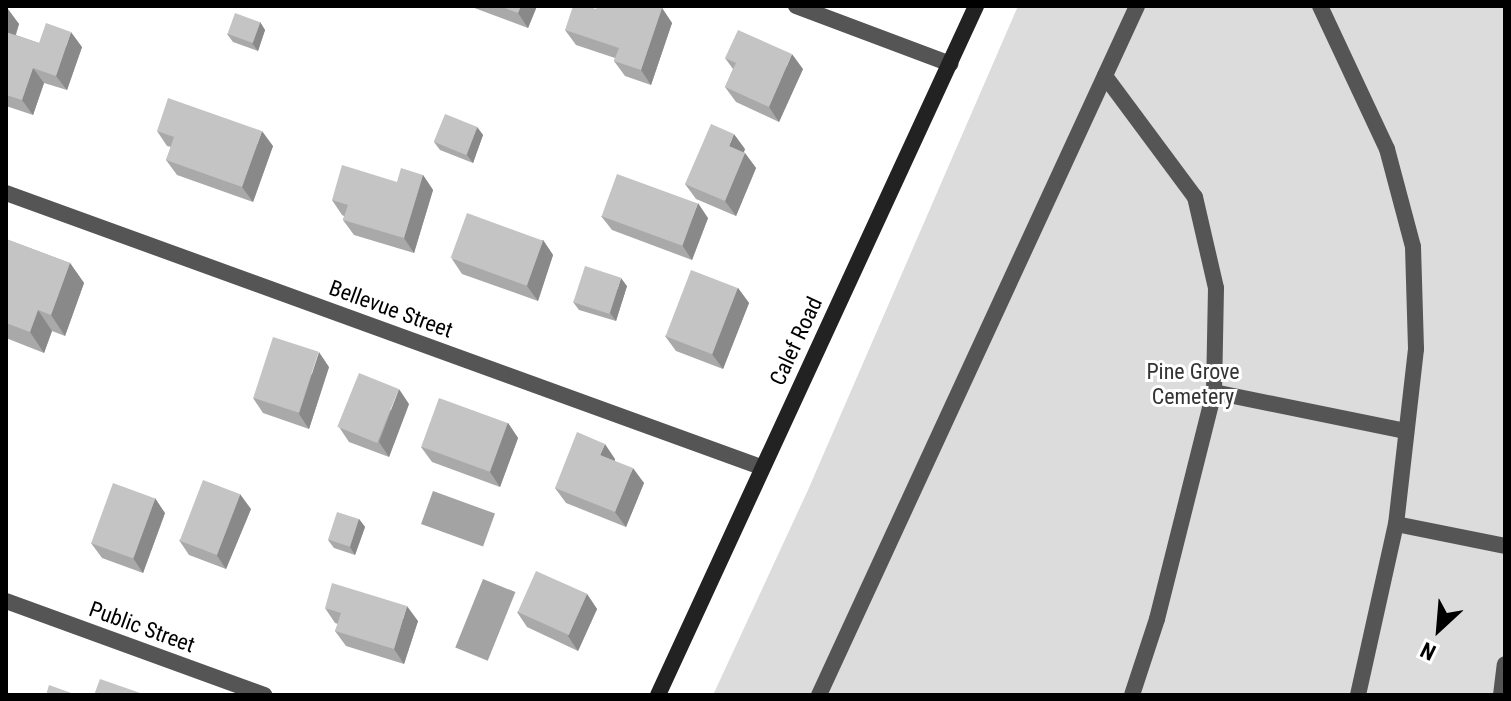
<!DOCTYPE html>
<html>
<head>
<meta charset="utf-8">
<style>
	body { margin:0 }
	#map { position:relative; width:1511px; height:701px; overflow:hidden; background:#fff; font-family:"Roboto Condensed",sans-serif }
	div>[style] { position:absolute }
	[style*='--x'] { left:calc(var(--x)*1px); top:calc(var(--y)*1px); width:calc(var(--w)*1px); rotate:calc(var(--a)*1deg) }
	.green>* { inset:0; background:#dcdcdc }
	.water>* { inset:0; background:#a3a3a3; transform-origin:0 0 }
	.lane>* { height:16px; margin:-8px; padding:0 8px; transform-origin:8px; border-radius:8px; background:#555 }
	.street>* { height:16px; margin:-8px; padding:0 8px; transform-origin:8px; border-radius:8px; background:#555 }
	.secondary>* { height:16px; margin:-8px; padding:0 8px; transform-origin:8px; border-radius:8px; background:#222 }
	.wall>* { inset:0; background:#a9a9a9 }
	.shaded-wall>* { inset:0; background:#898989 }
	.building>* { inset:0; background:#c4c4c4; transform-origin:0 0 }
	span { translate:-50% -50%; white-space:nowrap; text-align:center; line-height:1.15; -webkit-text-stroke:6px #fff; paint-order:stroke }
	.street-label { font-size:22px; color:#000 }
	.park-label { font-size:22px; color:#333 }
	.frame { position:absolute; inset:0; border:8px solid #000; pointer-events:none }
	.north { position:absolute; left:1399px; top:589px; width:80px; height:80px; -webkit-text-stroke:6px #fff; paint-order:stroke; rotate:206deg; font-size:22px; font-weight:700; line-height:32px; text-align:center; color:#000 }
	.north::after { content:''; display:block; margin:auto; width:28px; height:36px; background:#000; clip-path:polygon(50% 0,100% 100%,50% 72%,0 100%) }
</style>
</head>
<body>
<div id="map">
	<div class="green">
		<div style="clip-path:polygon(1018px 6px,1505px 6px,1505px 695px,713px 695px,808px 490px)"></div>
	</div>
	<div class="water">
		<div style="left:433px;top:491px;width:66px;height:35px;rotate:20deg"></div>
		<div style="left:483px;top:579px;width:35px;height:74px;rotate:22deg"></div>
	</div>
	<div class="lane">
		<div style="--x:1320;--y:6;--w:158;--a:64.9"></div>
		<div style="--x:1387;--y:149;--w:101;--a:75.1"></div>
		<div style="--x:1413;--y:247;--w:102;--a:88.3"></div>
		<div style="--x:1416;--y:349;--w:176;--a:96.5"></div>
		<div style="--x:1396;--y:524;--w:111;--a:11.4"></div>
		<div style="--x:1105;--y:76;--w:151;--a:53.4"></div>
		<div style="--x:1195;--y:197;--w:93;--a:77"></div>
		<div style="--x:1216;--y:288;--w:104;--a:91.1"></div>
		<div style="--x:1214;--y:392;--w:234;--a:104.1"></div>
		<div style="--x:1157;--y:619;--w:80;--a:108.2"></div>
		<div style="--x:1214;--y:392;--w:196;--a:11.5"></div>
		<div style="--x:819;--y:695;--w:759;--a:-65.22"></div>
		<div style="--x:1358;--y:695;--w:175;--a:-77.5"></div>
		<div style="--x:1501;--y:695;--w:31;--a:-83"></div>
	</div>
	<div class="street">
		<div style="--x:796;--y:6;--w:165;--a:20.6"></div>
		<div style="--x:6;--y:193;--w:803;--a:19.95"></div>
		<div style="--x:6;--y:601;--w:275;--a:20"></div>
	</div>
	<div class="secondary">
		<div style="--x:658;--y:695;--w:759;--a:-65.22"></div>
	</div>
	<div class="wall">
		<div style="clip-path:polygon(469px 6px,537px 6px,528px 28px)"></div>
		<div style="clip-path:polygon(662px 8px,672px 23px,651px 85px,625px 76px,614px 61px,615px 58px,576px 45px,565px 30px,596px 9px)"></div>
		<div style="clip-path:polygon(6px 9px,19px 24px,16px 35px,39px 43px,82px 47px,67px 90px,44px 83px,33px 115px,6px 106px)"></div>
		<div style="clip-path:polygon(260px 22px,265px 30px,258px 51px,233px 42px,227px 34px)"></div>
		<div style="clip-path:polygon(725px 58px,803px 69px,779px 122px,736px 102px,725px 87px,733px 69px)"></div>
		<div style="clip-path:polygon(477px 127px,483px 135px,473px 163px,440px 150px,434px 142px)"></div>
		<div style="clip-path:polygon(157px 131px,273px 146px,253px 202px,177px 175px,166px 160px,171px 147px,167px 146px)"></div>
		<div style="clip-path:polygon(745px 149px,744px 152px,756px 168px,736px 216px,696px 199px,685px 184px)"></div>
		<div style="clip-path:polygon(423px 175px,433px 190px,414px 253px,354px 235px,343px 220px,344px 216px,342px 215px,332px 200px)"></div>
		<div style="clip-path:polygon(601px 216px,708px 218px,692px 260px,612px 230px)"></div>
		<div style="clip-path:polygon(6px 239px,70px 263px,84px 283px,65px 336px,52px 331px,44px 353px,6px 338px)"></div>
		<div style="clip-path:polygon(543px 240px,553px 255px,538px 301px,462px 274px,452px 259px)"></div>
		<div style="clip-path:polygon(627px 286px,616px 321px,579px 310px,573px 302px)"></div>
		<div style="clip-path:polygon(738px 288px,749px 303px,723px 369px,676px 351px,665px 336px)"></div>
		<div style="clip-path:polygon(329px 367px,309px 429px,263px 413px,253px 398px)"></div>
		<div style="clip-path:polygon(409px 404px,389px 457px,349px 442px,339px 427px)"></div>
		<div style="clip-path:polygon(508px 423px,518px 438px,500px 487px,432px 462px,421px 447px)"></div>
		<div style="clip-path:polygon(615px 459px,615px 461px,644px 483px,626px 527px,566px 503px,555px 488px)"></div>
		<div style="clip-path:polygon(251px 509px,226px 569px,189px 555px,179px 540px)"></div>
		<div style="clip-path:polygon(165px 513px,143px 573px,102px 558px,91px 543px)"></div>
		<div style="clip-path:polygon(359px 519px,365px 527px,355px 555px,334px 548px,328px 540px)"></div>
		<div style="clip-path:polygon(587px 594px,597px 609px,578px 651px,527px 627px,517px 612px)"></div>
		<div style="clip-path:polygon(325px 608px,418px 621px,404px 664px,346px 646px,335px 631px,338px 624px,335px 623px)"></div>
	</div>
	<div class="shaded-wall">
		<div style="clip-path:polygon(521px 6px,537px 6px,528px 28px,518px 13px)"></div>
		<div style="clip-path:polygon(662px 8px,672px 23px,651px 85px,641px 70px)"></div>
		<div style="clip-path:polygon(8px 9px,19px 24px,12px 45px,6px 36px,6px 17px)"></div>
		<div style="clip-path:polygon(260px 22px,265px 30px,258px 51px,252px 43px)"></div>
		<div style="clip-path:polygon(71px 32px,82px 47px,67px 90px,56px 76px)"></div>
		<div style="clip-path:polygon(792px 54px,803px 69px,779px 122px,769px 107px)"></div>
		<div style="clip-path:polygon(33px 68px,44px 83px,33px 115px,22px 100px)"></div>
		<div style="clip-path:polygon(477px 127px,483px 135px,473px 163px,467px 155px)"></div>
		<div style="clip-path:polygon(262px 131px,273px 146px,253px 202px,242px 187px)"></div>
		<div style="clip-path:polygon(734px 134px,745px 149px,740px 161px,729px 146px)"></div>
		<div style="clip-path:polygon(745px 153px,756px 168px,736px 216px,725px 201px)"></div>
		<div style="clip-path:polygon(423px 175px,433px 190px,414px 253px,404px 238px)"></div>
		<div style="clip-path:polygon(698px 203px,708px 218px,692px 260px,682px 245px)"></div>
		<div style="clip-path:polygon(543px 240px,553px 255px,538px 301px,527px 286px)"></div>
		<div style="clip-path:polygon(70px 263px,84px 283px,65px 336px,51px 315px)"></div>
		<div style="clip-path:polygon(621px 278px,627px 286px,616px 321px,610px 313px)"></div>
		<div style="clip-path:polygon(738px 288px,749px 303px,723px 369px,712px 354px)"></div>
		<div style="clip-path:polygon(38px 310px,52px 331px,44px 353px,30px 332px)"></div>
		<div style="clip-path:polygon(319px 352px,329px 367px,309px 429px,299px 414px)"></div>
		<div style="clip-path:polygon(399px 389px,409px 404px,389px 457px,379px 442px)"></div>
		<div style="clip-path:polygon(508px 423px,518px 438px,500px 487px,490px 472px)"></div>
		<div style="clip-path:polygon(605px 444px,615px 459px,611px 470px,600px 455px)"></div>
		<div style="clip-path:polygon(633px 468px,644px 483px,626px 527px,615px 512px)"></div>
		<div style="clip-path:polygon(240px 494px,251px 509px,226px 569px,216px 554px)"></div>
		<div style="clip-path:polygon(155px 498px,165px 513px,143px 573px,133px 558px)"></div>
		<div style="clip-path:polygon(359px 519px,365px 527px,355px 555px,350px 547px)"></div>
		<div style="clip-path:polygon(587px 594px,597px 609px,578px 651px,568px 636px)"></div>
		<div style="clip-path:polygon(407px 606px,418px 621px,404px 664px,394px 649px)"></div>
	</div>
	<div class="building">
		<div style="clip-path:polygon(499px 6px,521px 6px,518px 13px)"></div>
		<div style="clip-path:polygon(573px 6px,587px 6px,596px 9px,597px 6px,655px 6px,662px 8px,641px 70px,614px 61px,619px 48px,565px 30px)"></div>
		<div style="left:235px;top:13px;width:27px;height:22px;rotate:20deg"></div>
		<div style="clip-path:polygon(46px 23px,71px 32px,56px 76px,33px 68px,22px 100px,6px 95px,6px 32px,39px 43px)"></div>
		<div style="clip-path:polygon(738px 30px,792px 54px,769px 107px,725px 87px,736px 63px,725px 58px)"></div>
		<div style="clip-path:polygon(168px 98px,262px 131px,242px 187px,166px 160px,174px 137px,157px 131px)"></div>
		<div style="left:445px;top:114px;width:35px;height:30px;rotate:22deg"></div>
		<div style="clip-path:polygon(711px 124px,734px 134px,729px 146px,745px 153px,725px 201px,685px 184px)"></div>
		<div style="clip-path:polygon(342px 165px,397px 182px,401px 168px,423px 175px,404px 238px,343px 220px,348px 205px,332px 200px)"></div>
		<div style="left:617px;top:174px;width:86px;height:45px;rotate:20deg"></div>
		<div style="left:467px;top:213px;width:81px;height:48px;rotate:20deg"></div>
		<div style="clip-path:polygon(6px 239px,70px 263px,51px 315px,38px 310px,30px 332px,6px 323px)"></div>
		<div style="left:585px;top:266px;width:38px;height:38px;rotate:18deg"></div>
		<div style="left:691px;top:270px;width:50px;height:71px;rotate:21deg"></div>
		<div style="left:273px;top:337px;width:48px;height:64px;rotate:18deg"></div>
		<div style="left:359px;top:373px;width:43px;height:58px;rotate:22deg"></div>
		<div style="left:439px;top:398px;width:73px;height:52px;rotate:20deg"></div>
		<div style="clip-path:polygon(577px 432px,605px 444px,600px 455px,633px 468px,615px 512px,555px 488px)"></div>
		<div style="left:203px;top:480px;width:40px;height:65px;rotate:21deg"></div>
		<div style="left:113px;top:483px;width:45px;height:64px;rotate:20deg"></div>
		<div style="left:337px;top:512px;width:23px;height:29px;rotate:18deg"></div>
		<div style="left:536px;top:571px;width:56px;height:45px;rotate:24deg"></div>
		<div style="clip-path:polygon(332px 583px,407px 606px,394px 649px,335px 631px,341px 613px,325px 608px)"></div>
		<div style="clip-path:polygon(100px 679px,146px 695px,94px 695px)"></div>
		<div style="clip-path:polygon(49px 685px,77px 695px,46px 695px)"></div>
	</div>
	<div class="street-label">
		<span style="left:391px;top:309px;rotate:20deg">Bellevue Street</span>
		<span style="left:796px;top:341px;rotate:-65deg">Calef Road</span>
		<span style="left:142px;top:627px;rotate:20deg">Public Street</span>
	</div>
	<div class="park-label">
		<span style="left:1193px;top:384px">Pine Grove<br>Cemetery</span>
	</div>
	<div class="frame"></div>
	<div class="north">N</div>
</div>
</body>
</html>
